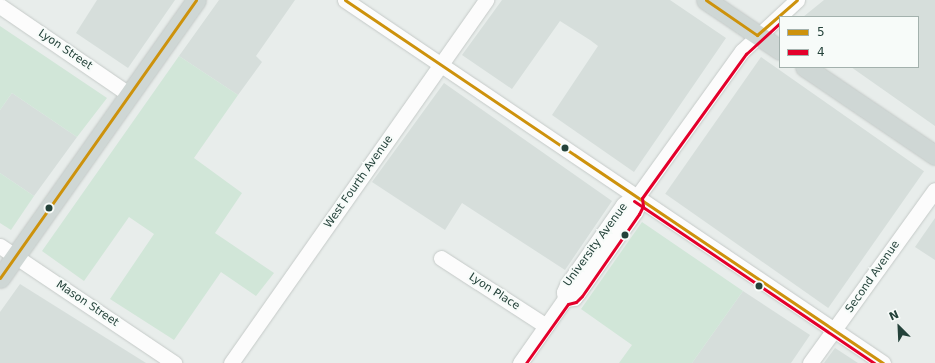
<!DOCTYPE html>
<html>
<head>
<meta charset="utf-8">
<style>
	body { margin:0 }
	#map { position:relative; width:935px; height:363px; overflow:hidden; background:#e8edeb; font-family:"DejaVu Sans",sans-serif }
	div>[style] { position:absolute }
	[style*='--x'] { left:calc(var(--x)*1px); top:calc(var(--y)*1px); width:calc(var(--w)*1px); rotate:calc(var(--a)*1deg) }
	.built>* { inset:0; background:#d6dedb; transform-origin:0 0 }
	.green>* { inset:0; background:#d1e6d8 }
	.roads { filter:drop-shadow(0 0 1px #c5cac8) drop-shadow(0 0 1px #c5cac8) }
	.minor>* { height:15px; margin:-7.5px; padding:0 7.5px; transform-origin:7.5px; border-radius:7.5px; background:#fcfcfc }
	.major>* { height:19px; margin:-9.5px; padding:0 9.5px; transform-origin:9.5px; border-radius:9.5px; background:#cfd7d5 }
	.bus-1>* { height:3px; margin:-1.5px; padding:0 1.5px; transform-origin:1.5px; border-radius:1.5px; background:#cd920c }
	.bus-2>* { height:3px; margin:-1.5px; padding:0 1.5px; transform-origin:1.5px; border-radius:1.5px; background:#e4002b }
	.dots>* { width:11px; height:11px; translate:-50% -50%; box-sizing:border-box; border:2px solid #f7fbf9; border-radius:50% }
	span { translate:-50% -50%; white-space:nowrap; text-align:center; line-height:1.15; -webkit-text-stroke:4px #f7fbf9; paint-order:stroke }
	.street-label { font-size:11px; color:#24423a }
	.legend { position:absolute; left:779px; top:16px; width:140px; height:52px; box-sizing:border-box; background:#f7fbf9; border:1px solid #a3b1ad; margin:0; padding:5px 7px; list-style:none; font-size:12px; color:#24423a }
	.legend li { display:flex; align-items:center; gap:8px; height:20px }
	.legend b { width:20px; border:1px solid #a3b1ad }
	.north { position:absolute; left:879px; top:307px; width:40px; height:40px; -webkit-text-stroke:3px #f7fbf9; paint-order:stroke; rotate:336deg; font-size:11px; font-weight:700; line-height:16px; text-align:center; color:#24423a }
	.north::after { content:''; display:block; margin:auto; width:14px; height:18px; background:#24423a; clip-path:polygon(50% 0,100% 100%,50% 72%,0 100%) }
</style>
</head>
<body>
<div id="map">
	<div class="built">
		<div style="clip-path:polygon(97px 0,175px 0,128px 68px,76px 33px)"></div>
		<div style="clip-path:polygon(219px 0,295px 0,256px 56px,262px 62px,238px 95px,179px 56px)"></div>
		<div style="clip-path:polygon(502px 0,670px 0,726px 38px,634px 172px,552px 115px,598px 46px,590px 40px,560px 21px,512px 89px,462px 55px)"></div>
		<div style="clip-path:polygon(824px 0,935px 0,935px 126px,851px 67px,918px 67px,918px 17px,803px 17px)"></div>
		<div style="left:761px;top:57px;width:199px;height:167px;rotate:35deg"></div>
		<div style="clip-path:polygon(444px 83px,612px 201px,565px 270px,462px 203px,445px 230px,372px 182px)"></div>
		<div style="clip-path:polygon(12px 93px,77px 137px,34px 196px,0 173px,0 110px)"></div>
		<div style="clip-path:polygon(935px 218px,935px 260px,915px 247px)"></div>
		<div style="clip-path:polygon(20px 284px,146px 363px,0 363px,0 312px)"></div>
		<div style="clip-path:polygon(743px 291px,810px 335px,791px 363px,692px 363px)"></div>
		<div style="clip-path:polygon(835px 348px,858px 363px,824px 363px)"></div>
	</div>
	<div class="green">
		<div style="clip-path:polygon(0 26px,107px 98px,77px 137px,12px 93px,0 110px)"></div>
		<div style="clip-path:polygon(179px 56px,238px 95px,194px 158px,242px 193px,215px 233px,274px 273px,256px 296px,221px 272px,174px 340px,110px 299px,154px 234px,129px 217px,84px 281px,42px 251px)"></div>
		<div style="clip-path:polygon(0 173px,34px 196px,11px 230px,0 223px)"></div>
		<div style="clip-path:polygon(642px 222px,743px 291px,692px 363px,619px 363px,632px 345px,581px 309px)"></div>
	</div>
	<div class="roads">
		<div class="minor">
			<div style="--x:345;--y:0;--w:649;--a:34.01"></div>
			<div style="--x:0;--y:6;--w:158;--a:34.4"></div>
			<div style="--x:0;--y:246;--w:210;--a:33.9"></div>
			<div style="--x:441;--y:258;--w:125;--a:32.9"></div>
			<div style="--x:565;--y:299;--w:7;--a:-98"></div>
			<div style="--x:564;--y:292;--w:8;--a:-67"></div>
			<div style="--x:567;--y:285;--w:98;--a:-55"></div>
			<div style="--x:623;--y:205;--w:9;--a:-41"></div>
			<div style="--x:630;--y:199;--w:7;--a:-16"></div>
			<div style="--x:231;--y:363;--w:444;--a:-54.9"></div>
			<div style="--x:520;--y:363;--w:78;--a:-54.9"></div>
			<div style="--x:565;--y:299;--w:9;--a:-6"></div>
			<div style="--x:574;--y:298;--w:6;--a:-51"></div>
			<div style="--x:578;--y:293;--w:99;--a:-54.9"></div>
			<div style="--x:635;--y:212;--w:8;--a:-67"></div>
			<div style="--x:638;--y:205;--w:8;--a:-97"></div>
			<div style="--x:637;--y:197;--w:180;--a:-54.3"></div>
			<div style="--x:742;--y:51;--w:75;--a:-42.8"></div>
			<div style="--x:810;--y:363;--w:213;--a:-54.2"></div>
		</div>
		<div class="major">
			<div style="--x:706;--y:0;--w:89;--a:34"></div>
			<div style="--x:805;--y:67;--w:157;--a:34.1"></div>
			<div style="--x:0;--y:278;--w:340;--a:-54.8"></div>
		</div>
	</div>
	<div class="bus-1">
		<div style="--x:345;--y:0;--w:649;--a:34.01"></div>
		<div style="--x:706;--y:0;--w:62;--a:34.5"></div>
		<div style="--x:757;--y:35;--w:53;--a:-41.2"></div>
		<div style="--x:0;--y:278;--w:340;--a:-54.8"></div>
	</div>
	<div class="bus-2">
		<div style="--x:634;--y:201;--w:290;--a:34"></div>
		<div style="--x:526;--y:363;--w:72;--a:-54.6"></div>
		<div style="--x:568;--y:304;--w:8;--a:-14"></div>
		<div style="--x:576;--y:302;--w:8;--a:-45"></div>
		<div style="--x:582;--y:296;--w:100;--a:-55.2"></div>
		<div style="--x:639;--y:214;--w:9;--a:-63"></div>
		<div style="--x:643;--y:206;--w:8;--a:-97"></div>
		<div style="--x:642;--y:198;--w:178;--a:-54.2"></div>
		<div style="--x:746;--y:54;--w:46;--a:-42.4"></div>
	</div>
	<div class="dots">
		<div style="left:565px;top:148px;background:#24423a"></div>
		<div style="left:49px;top:208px;background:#24423a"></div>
		<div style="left:625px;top:235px;background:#24423a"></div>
		<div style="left:759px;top:286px;background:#24423a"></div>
	</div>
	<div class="street-label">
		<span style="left:65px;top:50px;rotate:34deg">Lyon Street</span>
		<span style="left:359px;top:182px;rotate:-55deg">West Fourth Avenue</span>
		<span style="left:596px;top:245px;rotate:-54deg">University Avenue</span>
		<span style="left:873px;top:277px;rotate:-55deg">Second Avenue</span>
		<span style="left:494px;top:292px;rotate:33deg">Lyon Place</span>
		<span style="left:87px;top:304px;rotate:34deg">Mason Street</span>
	</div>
	<ul class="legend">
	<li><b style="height:5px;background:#cd920c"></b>5</li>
	<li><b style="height:5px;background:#e4002b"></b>4</li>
	</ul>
	<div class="north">N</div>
</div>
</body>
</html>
